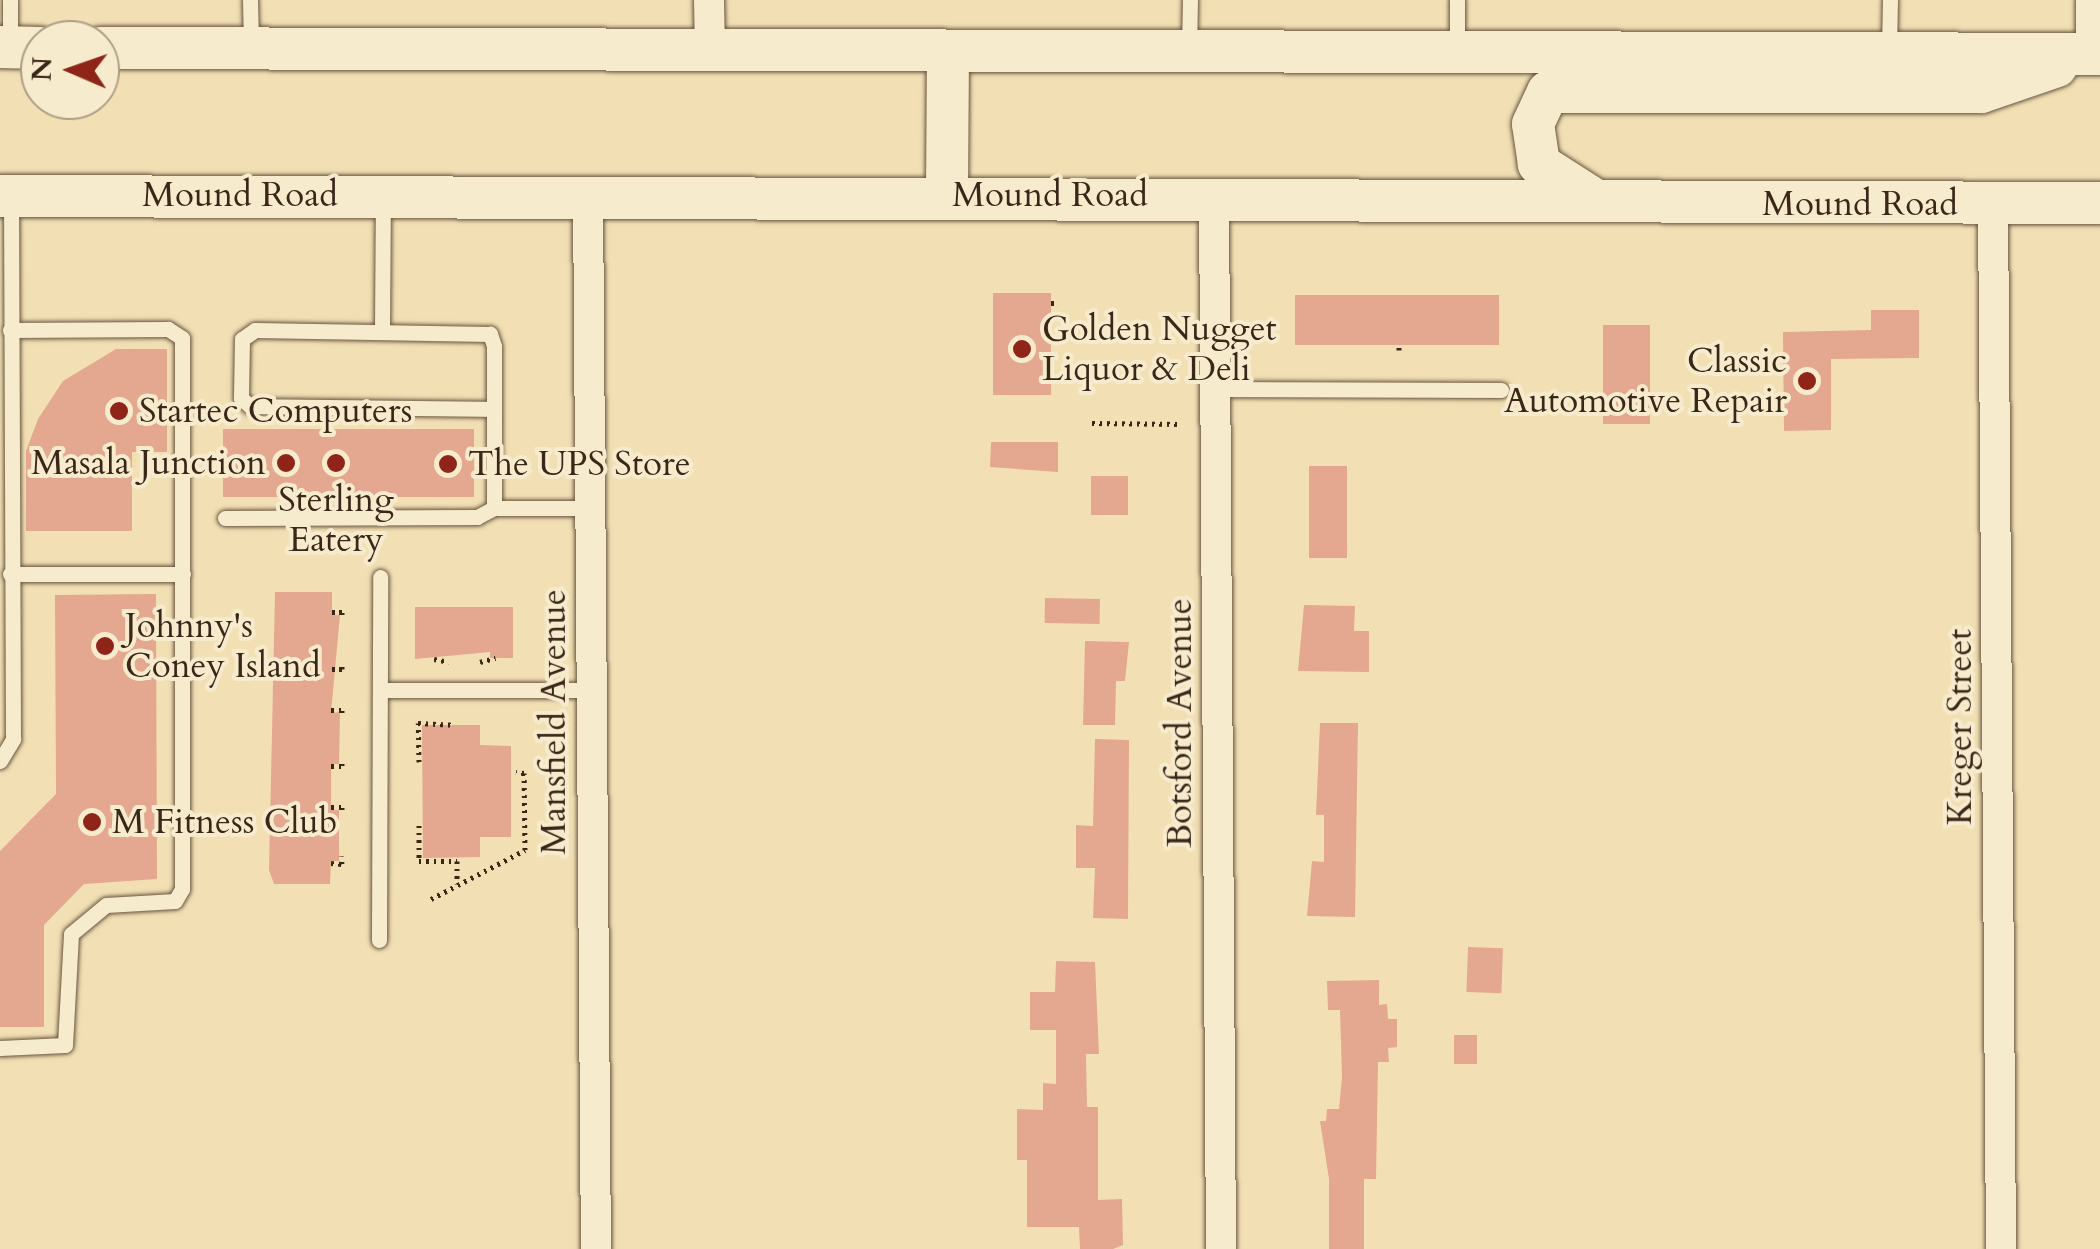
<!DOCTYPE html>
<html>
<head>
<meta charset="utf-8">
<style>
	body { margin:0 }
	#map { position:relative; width:2100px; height:1249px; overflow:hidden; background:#f2e0b4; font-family:Cardo,serif }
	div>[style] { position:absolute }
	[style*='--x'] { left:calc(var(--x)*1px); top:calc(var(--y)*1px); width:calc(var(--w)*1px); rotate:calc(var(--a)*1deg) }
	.building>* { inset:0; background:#e3a88f; transform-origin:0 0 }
	.path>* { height:5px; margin-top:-2.5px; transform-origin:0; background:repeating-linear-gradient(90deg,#3b2719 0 2.5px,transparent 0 7.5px) }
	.roads { filter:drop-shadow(0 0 2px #695540) drop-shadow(0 0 2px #695540) }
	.lane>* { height:15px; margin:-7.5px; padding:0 7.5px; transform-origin:7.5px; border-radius:7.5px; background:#f7ebce }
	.street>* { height:30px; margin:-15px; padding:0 15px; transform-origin:15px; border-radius:15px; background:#f7ebce }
	.secondary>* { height:42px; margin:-21px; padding:0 21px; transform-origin:21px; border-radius:21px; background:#f7ebce }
	.dots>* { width:28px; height:28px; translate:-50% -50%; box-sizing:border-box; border:5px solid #f7ebce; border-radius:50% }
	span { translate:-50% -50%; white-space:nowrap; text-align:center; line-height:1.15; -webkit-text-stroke:8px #f7ebce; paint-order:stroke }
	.street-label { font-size:35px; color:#3b2719 }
	.poi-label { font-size:35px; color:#3b2719 }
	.left { translate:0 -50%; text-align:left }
	.right { translate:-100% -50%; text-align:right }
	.north { position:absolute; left:20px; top:20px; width:100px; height:100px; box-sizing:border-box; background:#f7ebce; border:2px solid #ac9d86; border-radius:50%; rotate:272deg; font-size:28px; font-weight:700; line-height:40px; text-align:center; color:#3b2719 }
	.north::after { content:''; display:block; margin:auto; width:35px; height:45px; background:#8f2418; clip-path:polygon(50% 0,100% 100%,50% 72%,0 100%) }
</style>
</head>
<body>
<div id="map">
	<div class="building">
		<div style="left:993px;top:293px;width:58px;height:102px"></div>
		<div style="left:1295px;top:295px;width:204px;height:50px"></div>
		<div style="clip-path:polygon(1871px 310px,1919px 310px,1919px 358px,1831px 359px,1831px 430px,1784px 431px,1783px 332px,1871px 330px)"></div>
		<div style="left:1603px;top:325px;width:47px;height:99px"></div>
		<div style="clip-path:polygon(116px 349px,167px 349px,167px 452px,132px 452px,132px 531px,26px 531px,26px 451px,38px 419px,63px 381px)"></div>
		<div style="left:223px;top:429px;width:251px;height:68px"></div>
		<div style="clip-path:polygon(991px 442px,1058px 442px,1058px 472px,990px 467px)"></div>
		<div style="left:1309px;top:466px;width:38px;height:92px"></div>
		<div style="left:1091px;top:476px;width:37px;height:39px"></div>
		<div style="clip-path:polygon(275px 592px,332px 592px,332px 615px,340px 615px,331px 713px,340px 712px,339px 764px,331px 764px,331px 810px,339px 810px,339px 861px,331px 861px,330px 884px,274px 884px,269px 870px)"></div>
		<div style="clip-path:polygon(156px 594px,157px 879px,84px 884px,44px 925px,44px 1027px,0 1027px,0 851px,56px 794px,55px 595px)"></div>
		<div style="left:1045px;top:598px;width:55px;height:25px;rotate:1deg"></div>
		<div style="clip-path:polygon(1304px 605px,1355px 606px,1354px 631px,1369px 631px,1369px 672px,1298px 671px)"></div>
		<div style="clip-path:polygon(415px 607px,513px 607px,513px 658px,490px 658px,490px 652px,415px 659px)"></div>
		<div style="clip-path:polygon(1085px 641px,1129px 642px,1125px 681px,1116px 681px,1115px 725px,1083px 725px)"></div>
		<div style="clip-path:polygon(1320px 723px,1358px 723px,1355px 917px,1307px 916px,1312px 861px,1324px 862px,1324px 815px,1316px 815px)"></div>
		<div style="clip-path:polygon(422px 725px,480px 725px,480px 745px,511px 746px,511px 837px,480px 837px,480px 857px,423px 858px)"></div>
		<div style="clip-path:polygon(1095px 739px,1129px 740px,1128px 919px,1093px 918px,1095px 868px,1076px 868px,1076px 825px,1093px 826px)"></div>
		<div style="left:1468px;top:947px;width:35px;height:45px;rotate:2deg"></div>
		<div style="clip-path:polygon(1056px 961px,1095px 962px,1099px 1054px,1086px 1054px,1087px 1107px,1098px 1107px,1098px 1200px,1122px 1199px,1123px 1245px,1113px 1249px,1080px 1249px,1079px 1227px,1027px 1227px,1027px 1160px,1017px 1160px,1017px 1109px,1043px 1110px,1043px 1083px,1056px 1084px,1056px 1030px,1030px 1030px,1030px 992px,1055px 992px)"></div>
		<div style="clip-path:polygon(1379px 980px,1379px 1005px,1387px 1004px,1388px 1019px,1397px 1019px,1397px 1047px,1388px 1048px,1389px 1062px,1378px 1062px,1376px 1179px,1364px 1179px,1364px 1249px,1329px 1249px,1329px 1179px,1320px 1121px,1326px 1121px,1327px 1109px,1339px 1109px,1342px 1077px,1340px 1010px,1328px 1010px,1327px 981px)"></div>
		<div style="left:1454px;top:1035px;width:23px;height:29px"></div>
	</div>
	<div class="path">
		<div style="--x:1051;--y:303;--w:4;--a:0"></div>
		<div style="--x:1399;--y:350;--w:5;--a:-90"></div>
		<div style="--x:1092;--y:423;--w:90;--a:0.6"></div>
		<div style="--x:332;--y:612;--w:10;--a:0"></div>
		<div style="--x:342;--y:612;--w:7;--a:90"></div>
		<div style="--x:434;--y:659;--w:15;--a:11"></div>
		<div style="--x:480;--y:662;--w:16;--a:-15"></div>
		<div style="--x:332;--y:669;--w:10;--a:0"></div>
		<div style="--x:342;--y:669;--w:7;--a:-90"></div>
		<div style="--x:331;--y:710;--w:11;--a:0"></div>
		<div style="--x:342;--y:710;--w:7;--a:90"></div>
		<div style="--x:419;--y:762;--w:39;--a:-91"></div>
		<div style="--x:418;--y:723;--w:35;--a:3"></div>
		<div style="--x:331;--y:766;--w:11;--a:0"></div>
		<div style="--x:342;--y:766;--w:7;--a:-90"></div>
		<div style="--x:331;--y:807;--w:11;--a:0"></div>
		<div style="--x:342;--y:807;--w:7;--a:90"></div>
		<div style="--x:419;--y:825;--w:36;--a:90"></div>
		<div style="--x:419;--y:861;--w:38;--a:0"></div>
		<div style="--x:457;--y:861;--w:23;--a:90"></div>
		<div style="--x:331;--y:863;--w:11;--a:5"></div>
		<div style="--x:342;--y:864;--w:8;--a:-97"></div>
		<div style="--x:431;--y:899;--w:106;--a:-27.5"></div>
		<div style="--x:525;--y:850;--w:77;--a:-90.7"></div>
		<div style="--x:524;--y:773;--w:8;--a:-173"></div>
	</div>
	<div class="roads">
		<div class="lane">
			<div style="--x:250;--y:0;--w:45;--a:88.7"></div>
			<div style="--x:10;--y:43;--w:43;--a:-90"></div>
			<div style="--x:1189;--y:51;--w:51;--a:-88.9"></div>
			<div style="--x:1457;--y:51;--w:51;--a:-90"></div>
			<div style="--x:1889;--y:51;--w:51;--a:-88.9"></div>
			<div style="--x:382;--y:330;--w:131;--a:-89.6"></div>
			<div style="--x:1215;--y:389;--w:286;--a:0.2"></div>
			<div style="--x:494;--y:508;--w:162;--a:-90"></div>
			<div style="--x:494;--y:346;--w:13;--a:-108"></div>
			<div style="--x:490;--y:334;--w:235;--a:-179"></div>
			<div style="--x:255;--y:330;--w:16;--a:145"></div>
			<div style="--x:242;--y:339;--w:59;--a:91"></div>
			<div style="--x:241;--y:398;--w:12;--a:42"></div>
			<div style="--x:250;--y:406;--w:244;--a:0.7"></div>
			<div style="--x:225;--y:518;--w:252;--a:-0.2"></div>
			<div style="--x:477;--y:517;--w:19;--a:-28"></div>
			<div style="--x:494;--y:508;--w:96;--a:0"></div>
			<div style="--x:10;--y:574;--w:173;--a:0"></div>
			<div style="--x:380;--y:690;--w:211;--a:0"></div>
			<div style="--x:0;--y:761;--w:26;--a:-59"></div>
			<div style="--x:13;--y:739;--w:539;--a:-90.21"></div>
			<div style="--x:379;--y:940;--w:363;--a:-89.8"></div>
			<div style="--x:0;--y:1048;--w:65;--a:-2.6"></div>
			<div style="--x:65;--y:1045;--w:111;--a:-86.9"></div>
			<div style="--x:71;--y:934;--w:45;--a:-39.6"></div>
			<div style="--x:106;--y:905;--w:69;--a:-3.3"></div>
			<div style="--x:175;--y:901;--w:14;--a:-60"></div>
			<div style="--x:182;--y:889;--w:551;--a:-90"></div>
			<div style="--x:182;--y:338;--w:17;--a:-147"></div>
			<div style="--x:168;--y:329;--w:158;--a:179.6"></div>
		</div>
		<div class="street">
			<div style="--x:709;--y:0;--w:54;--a:88.9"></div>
			<div style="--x:2091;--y:0;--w:54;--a:90"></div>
			<div style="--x:588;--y:194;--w:1055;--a:89.57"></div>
			<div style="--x:1214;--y:196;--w:1053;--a:89.62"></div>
			<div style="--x:1993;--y:204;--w:1045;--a:89.56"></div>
		</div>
		<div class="secondary">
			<div style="--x:0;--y:47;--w:40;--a:1.4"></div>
			<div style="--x:100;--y:48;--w:2000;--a:0.17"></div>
			<div style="--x:947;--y:194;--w:140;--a:-89.6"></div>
			<div style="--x:0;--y:196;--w:2100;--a:0.19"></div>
			<div style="--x:1595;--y:200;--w:67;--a:-147.3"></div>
			<div style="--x:1539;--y:164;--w:40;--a:-98.5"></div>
			<div style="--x:1533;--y:124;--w:35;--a:-65"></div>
			<div style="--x:1548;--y:92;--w:433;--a:0"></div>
			<div style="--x:1981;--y:92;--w:80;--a:-18.9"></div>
		</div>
	</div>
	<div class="dots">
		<div style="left:1022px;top:349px;background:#8f2418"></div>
		<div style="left:1807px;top:381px;background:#8f2418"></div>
		<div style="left:119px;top:411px;background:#8f2418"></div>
		<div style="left:286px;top:463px;background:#8f2418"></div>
		<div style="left:336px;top:463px;background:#8f2418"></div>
		<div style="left:448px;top:464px;background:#8f2418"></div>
		<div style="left:105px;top:646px;background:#8f2418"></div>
		<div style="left:92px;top:822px;background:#8f2418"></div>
	</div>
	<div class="street-label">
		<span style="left:240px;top:195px">Mound Road</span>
		<span style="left:1050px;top:195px">Mound Road</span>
		<span style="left:1860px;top:204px">Mound Road</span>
		<span style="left:554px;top:722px;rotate:-90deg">Mansfield Avenue</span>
		<span style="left:1180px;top:723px;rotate:-90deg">Botsford Avenue</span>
		<span style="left:1960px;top:727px;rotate:-90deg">Kreger Street</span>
	</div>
	<div class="poi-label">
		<span class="left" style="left:1042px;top:349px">Golden Nugget<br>Liquor &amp; Deli</span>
		<span class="right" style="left:1787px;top:381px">Classic<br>Automotive Repair</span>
		<span class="left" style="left:139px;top:411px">Startec Computers</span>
		<span class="right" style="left:266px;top:463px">Masala Junction</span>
		<span class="left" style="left:468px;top:464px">The UPS Store</span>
		<span style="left:336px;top:520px">Sterling<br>Eatery</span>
		<span class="left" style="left:125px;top:646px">Johnny's<br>Coney Island</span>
		<span class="left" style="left:112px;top:822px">M Fitness Club</span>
	</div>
	<div class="north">N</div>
</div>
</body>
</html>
